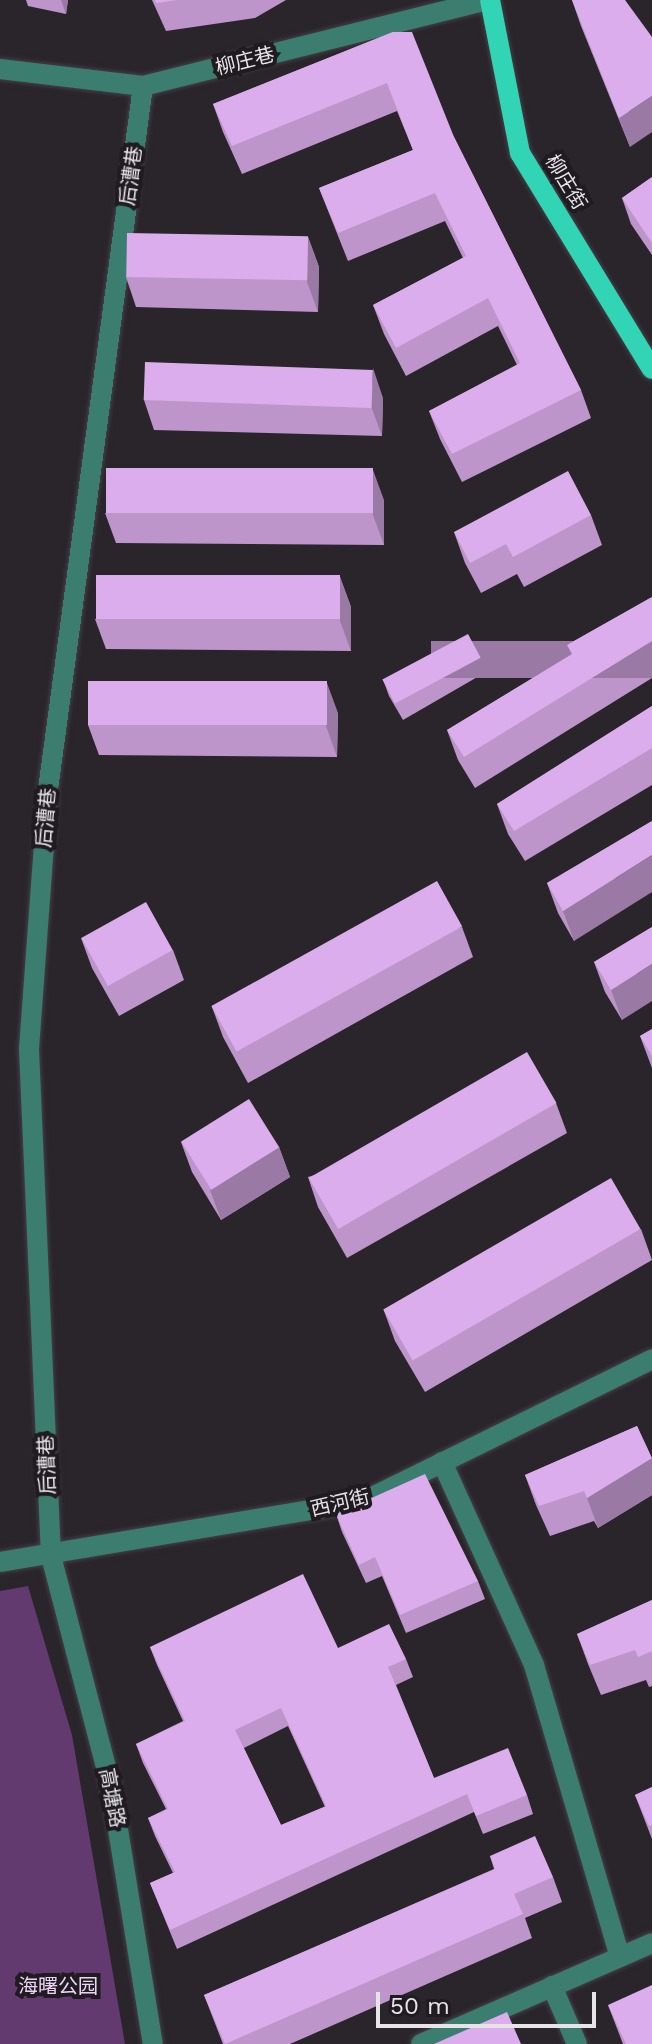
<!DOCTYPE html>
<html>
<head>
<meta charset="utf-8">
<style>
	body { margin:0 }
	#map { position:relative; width:652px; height:2044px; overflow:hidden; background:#29252b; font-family:"Work Sans","Noto Sans SC",sans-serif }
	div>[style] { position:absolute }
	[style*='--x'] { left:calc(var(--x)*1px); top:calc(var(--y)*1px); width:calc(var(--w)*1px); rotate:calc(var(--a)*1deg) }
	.green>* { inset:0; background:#633a70 }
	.roads { filter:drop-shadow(0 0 2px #444045) drop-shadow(0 0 2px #444045) }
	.minor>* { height:20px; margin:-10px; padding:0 10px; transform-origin:10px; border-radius:10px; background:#3b7d6e }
	.major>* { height:20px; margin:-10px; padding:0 10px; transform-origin:10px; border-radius:10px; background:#31d4b5 }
	.wall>* { inset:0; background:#bd95cb }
	.shaded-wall>* { inset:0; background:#9a79a5; transform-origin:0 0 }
	.building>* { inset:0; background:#dcadec; transform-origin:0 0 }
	span { translate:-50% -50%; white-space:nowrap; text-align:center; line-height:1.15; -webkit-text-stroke:8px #1f1b21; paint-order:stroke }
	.street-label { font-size:20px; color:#e7e4e8 }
	.park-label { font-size:20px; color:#ebd3f4 }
	.scale { position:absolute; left:376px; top:1992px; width:220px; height:36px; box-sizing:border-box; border:4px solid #e7e4e8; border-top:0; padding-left:10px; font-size:24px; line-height:28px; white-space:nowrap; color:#e7e4e8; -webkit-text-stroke:6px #1f1b21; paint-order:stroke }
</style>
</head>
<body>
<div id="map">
	<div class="green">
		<div style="clip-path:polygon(28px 1586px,72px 1735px,125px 2044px,0 2044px,0 1591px)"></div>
	</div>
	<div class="roads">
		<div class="minor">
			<div style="--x:0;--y:69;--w:144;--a:6.8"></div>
			<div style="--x:143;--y:86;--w:355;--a:-14"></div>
			<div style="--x:143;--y:86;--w:710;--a:97.69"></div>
			<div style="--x:48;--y:790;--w:260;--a:94.2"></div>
			<div style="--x:29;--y:1049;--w:507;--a:87.52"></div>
			<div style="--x:51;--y:1556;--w:238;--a:75.4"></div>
			<div style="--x:111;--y:1786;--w:261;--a:80.8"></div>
			<div style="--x:442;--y:1462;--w:223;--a:65.6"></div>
			<div style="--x:534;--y:1665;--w:304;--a:73.6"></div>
			<div style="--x:0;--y:1562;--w:369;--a:-9.5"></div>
			<div style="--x:364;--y:1501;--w:321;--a:-26.2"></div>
			<div style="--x:552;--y:1986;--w:63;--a:66.7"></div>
			<div style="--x:421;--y:2044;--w:252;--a:-23.6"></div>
		</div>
		<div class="major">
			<div style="--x:490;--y:0;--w:156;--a:78.9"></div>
			<div style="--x:520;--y:153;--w:253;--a:58.6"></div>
		</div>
	</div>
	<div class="wall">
		<div style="clip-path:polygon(26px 0,68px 0,66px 14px,28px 6px)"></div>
		<div style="clip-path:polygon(152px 0,286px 0,255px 18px,166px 31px)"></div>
		<div style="clip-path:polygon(572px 0,625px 0,630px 147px,581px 26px)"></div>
		<div style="clip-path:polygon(393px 32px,454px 137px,581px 390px,591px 418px,462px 482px,440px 439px,429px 411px,517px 365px,498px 326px,406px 376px,384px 334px,373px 305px,463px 258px,445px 221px,348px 261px,319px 188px,413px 150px,397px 111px,242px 174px,223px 132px,213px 104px)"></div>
		<div style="clip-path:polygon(652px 177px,652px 255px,631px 224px,622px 198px)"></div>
		<div style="clip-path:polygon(308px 237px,319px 267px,318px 312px,136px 307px,126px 277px)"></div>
		<div style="clip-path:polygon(383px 398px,382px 436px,154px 430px,144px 400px)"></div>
		<div style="clip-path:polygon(384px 500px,384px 545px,116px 543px,105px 513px)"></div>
		<div style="clip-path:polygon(591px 515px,602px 545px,524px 587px,517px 574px,481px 593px,465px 563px,454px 532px)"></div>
		<div style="clip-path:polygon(340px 577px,351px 607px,351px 651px,106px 649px,95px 619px)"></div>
		<div style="clip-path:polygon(652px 597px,652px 678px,475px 788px,458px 760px,447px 730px,571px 655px,567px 645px)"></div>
		<div style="clip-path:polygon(481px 658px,486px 672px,403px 720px,389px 696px,384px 682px)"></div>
		<div style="clip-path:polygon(652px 706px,652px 785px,525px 861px,508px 834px,497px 804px)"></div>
		<div style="clip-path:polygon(338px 713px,337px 757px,99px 755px,88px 725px)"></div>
		<div style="clip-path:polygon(652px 821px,574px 941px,558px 913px,547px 883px)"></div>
		<div style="clip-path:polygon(462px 927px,473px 957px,248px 1083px,223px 1037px,212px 1007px)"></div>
		<div style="clip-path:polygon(652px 927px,622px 1020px,605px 992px,594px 962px)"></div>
		<div style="clip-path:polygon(81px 938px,173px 950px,184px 980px,119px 1016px,92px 968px)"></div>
		<div style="clip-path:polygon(652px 1029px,652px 1068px,640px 1036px)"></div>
		<div style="clip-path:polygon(556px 1103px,567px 1133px,347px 1258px,318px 1207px,308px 1177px)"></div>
		<div style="clip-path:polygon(181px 1142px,279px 1147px,290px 1177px,221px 1220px,192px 1172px)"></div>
		<div style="clip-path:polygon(641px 1229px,652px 1260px,425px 1392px,395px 1341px,384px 1311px)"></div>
		<div style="clip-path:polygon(637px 1426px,652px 1459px,652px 1495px,598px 1528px,594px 1521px,550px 1536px,536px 1505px,525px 1475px)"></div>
		<div style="clip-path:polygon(336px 1514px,478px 1581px,485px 1599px,406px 1633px,382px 1576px,366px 1583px,342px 1532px)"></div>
		<div style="clip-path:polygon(652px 1600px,652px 1686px,649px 1687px,646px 1680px,601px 1695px,588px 1664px,577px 1634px)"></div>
		<div style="clip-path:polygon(evenodd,150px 1647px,338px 1648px,406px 1659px,413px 1677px,396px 1685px,434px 1778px,527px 1795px,533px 1814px,483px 1834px,474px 1812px,177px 1949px,150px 1883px,173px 1873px,155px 1836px,148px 1818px,166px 1809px,143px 1763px,136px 1744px,183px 1721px,157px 1665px,150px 1647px,288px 1726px,325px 1807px,281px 1825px,244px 1748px,288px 1726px)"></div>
		<div style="clip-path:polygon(652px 1787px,652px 1839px,635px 1795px)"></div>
		<div style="clip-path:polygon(490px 1856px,553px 1877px,562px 1902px,525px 1918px,532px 1938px,290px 2044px,223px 2044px,204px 1995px,494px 1869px)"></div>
		<div style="clip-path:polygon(608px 2005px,652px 2044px,623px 2044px)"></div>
	</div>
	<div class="shaded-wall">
		<div style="clip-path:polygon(61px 0,68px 0,66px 14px)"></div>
		<div style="clip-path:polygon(652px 96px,652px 132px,630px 147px,619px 118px)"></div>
		<div style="clip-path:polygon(308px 237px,319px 267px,318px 312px,307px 282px)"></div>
		<div style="clip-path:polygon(373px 368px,383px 398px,382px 436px,371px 406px)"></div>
		<div style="clip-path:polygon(373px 470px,384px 500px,384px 545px,373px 515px)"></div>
		<div style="clip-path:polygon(340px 577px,351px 607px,351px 651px,340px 621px)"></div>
		<div style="left:652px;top:641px;width:37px;height:221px;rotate:90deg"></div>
		<div style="clip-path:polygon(327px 683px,338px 713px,337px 757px,326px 726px)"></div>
		<div style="clip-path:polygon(652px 855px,652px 892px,574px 941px,563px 911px)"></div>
		<div style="clip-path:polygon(652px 964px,652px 1001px,622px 1020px,611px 990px)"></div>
		<div style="clip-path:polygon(279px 1147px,290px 1177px,221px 1220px,210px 1190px)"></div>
		<div style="clip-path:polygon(652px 1458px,652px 1495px,598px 1528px,587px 1498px)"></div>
	</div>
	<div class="building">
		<div style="clip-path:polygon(155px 0,177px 0,156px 3px)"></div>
		<div style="clip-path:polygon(572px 0,625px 0,652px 37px,652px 96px,619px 118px)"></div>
		<div style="clip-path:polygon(393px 32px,412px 32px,454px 137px,581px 390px,452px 454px,429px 411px,520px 363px,488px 298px,396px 348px,373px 305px,466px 256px,435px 193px,338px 233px,319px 188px,413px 150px,387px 83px,232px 146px,213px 104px)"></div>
		<div style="clip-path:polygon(652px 177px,652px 243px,622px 198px)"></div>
		<div style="left:127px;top:233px;width:181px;height:44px;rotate:1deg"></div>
		<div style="left:145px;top:362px;width:228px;height:38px;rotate:2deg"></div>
		<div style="left:106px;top:468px;width:267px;height:45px"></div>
		<div style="clip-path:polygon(568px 471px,591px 515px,513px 557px,506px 544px,470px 563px,454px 532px)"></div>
		<div style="left:96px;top:575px;width:244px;height:44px"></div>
		<div style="clip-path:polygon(652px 597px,652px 641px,464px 757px,447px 730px,572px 654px,567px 645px)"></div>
		<div style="left:468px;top:634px;width:27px;height:97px;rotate:62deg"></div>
		<div style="left:88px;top:681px;width:239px;height:44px"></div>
		<div style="clip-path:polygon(652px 706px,652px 748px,514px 831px,497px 804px)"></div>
		<div style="clip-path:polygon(652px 821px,652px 855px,563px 911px,547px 883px)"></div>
		<div style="left:437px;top:881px;width:52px;height:258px;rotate:61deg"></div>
		<div style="left:146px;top:902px;width:55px;height:74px;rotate:61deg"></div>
		<div style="clip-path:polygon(652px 927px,652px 964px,611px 990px,594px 962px)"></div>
		<div style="clip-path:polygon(652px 1029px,652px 1056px,640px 1036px)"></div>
		<div style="left:527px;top:1052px;width:59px;height:252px;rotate:60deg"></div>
		<div style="left:249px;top:1099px;width:57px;height:80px;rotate:58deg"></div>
		<div style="left:611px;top:1178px;width:59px;height:263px;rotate:60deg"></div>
		<div style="clip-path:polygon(637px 1426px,652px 1458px,587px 1498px,584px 1491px,539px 1506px,525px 1475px)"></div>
		<div style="clip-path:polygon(425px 1474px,478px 1581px,400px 1615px,375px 1557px,359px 1565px,336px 1514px)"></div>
		<div style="clip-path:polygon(evenodd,303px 1574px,338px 1648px,389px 1624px,406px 1659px,388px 1667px,434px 1778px,508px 1748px,527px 1795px,476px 1816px,467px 1794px,170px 1930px,150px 1883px,175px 1872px,148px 1818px,168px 1809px,136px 1744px,185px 1721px,150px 1647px,303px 1574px,281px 1708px,326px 1806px,281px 1825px,235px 1730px,281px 1708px)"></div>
		<div style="clip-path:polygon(652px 1600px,652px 1651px,638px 1657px,635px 1650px,590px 1665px,577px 1634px)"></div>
		<div style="clip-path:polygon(652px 1787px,652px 1825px,649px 1826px,635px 1795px)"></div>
		<div style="clip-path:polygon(535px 1836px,553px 1877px,514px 1894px,523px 1914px,225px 2044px,204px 1995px,495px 1869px,490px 1856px)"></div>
		<div style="clip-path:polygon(652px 1985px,652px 2044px,626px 2044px,608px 2005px)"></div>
		<div style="clip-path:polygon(507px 2012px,521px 2044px,434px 2044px)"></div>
	</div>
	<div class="street-label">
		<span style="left:245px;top:61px;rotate:-14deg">柳庄巷</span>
		<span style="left:131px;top:176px;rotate:-82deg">后漕巷</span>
		<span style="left:566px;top:182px;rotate:59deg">柳庄街</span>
		<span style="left:46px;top:818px;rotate:-85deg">后漕巷</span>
		<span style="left:47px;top:1465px;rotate:-92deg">后漕巷</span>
		<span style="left:340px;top:1503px;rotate:-13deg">西河街</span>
		<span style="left:112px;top:1798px;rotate:79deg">高塘路</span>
	</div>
	<div class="park-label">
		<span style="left:58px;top:1986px">海曙公园</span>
	</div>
	<div class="scale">50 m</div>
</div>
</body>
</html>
